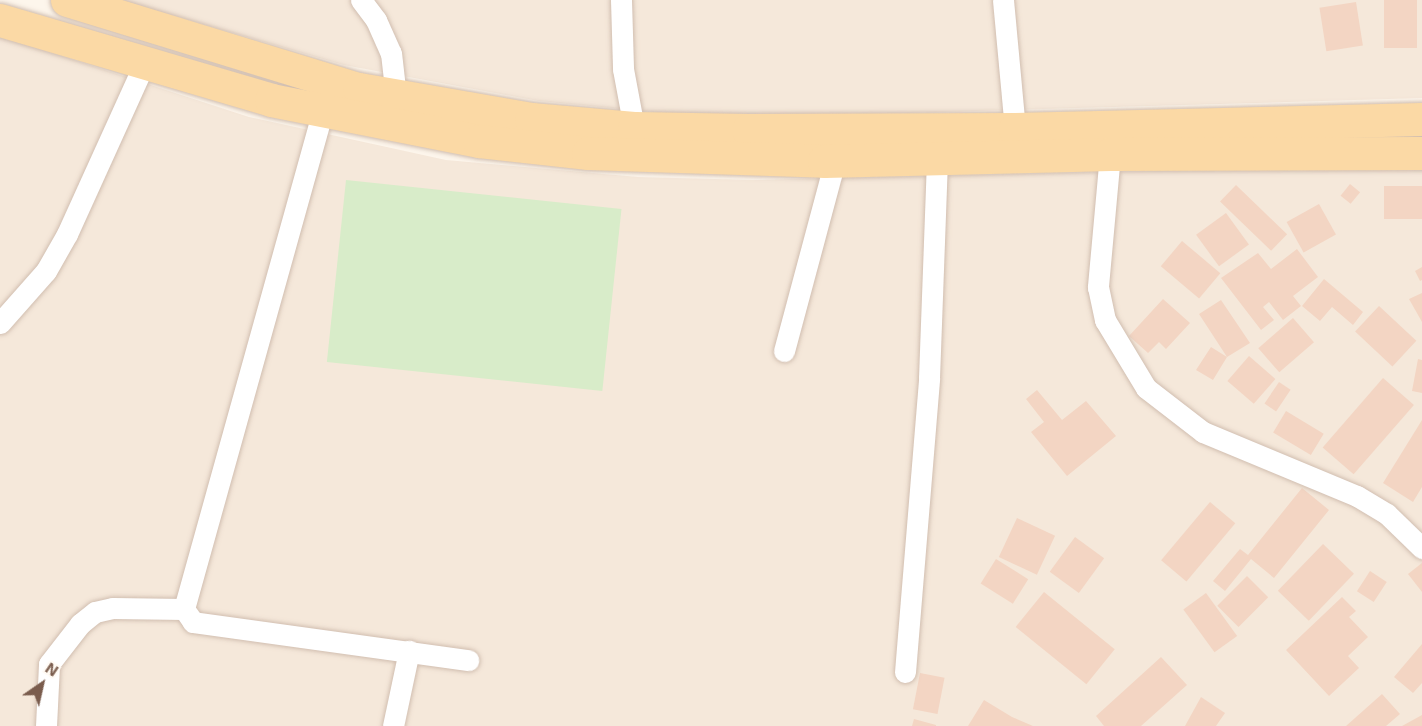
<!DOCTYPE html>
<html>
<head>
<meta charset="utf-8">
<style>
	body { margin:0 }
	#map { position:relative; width:1422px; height:726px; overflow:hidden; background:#fdf6ec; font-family:"Exo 2",sans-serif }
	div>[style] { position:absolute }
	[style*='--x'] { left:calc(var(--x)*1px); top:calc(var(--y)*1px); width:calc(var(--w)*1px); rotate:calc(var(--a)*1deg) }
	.residential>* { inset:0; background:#f5e8da }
	.green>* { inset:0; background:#d8ecc9; transform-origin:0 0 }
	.building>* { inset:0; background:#f3d5c3; transform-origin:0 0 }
	.roads { filter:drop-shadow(0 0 2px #d1beb0) drop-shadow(0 0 2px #d1beb0) }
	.minor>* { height:21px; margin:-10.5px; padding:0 10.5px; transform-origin:10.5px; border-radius:10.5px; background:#fff }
	.primary>* { height:33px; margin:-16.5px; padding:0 16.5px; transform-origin:16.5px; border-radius:16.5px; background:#fbd9a5 }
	span { translate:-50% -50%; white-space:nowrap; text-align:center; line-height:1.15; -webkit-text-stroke:4.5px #fffaf3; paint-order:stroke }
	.north { position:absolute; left:12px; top:654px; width:60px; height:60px; -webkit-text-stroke:4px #fffaf3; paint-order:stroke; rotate:34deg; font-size:16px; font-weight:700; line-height:24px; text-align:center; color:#7a5c4d }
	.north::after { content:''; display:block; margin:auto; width:21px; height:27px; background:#7a5c4d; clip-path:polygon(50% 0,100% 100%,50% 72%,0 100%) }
</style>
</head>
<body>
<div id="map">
	<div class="residential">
		<div style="clip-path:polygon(120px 0,1422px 0,1422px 98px,806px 116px,675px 114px,539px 101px,344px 65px)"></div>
		<div style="clip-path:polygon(0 36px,249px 117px,446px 160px,638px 177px,752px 180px,1422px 165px,1422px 726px,0 726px)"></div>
	</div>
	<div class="green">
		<div style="left:346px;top:180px;width:277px;height:183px;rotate:6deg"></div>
	</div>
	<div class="building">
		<div style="left:1384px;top:0;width:33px;height:48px"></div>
		<div style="left:1356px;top:2px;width:44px;height:37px;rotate:81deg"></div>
		<div style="left:1350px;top:184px;width:13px;height:15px;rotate:39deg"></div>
		<div style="left:1236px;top:185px;width:71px;height:23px;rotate:44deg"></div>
		<div style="left:1422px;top:186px;width:33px;height:38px;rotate:90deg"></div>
		<div style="left:1319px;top:204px;width:35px;height:37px;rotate:61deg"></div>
		<div style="left:1226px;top:213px;width:39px;height:37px;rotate:54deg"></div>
		<div style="left:1182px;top:241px;width:50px;height:33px;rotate:40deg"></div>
		<div style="clip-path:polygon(1297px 249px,1318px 277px,1293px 296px,1301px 306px,1283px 320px,1269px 302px,1263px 307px,1274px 320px,1261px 330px,1221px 278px,1258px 253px,1271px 269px)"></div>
		<div style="clip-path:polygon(1422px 267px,1422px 280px,1420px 281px,1415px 271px)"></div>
		<div style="clip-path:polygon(1324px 279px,1363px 312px,1353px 325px,1332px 307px,1320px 321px,1302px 306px)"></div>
		<div style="clip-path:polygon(1422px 293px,1422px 322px,1409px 299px)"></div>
		<div style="clip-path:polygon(1163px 299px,1190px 323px,1166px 349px,1159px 342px,1148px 353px,1129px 336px)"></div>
		<div style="clip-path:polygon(1221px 300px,1250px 343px,1227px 357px,1213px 380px,1196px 370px,1211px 347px,1227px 357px,1199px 314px)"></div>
		<div style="left:1379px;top:306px;width:51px;height:35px;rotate:43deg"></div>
		<div style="left:1293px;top:318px;width:32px;height:46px;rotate:49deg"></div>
		<div style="left:1249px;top:356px;width:35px;height:33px;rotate:41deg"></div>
		<div style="clip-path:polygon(1418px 359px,1422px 360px,1422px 393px,1412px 391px)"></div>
		<div style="left:1383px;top:378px;width:41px;height:92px;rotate:41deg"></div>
		<div style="left:1279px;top:382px;width:14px;height:26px;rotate:34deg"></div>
		<div style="clip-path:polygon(1037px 390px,1062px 420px,1086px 401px,1116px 436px,1067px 476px,1031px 432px,1044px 422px,1026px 399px)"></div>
		<div style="left:1286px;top:411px;width:44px;height:25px;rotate:31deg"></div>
		<div style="clip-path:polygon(1422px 420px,1422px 487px,1413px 502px,1383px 483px)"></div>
		<div style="clip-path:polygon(1302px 488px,1329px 510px,1274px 578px,1251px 559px,1225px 591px,1213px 581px,1240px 549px,1248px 555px)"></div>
		<div style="left:1210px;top:502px;width:33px;height:76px;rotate:40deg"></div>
		<div style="left:1017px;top:518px;width:42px;height:43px;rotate:25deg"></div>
		<div style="left:1075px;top:537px;width:36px;height:43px;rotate:36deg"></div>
		<div style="left:1323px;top:544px;width:43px;height:65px;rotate:44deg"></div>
		<div style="left:996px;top:559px;width:38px;height:29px;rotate:32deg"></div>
		<div style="clip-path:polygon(1422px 563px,1422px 592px,1408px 574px)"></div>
		<div style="left:1370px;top:571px;width:20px;height:24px;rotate:33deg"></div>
		<div style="left:1247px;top:576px;width:30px;height:42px;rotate:45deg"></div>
		<div style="left:1044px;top:592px;width:91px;height:45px;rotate:39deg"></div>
		<div style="left:1206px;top:593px;width:53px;height:28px;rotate:54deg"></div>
		<div style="clip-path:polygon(1342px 597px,1356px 611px,1349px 617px,1368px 637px,1348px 656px,1359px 668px,1329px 696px,1286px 650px)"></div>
		<div style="clip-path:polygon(1422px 644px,1422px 683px,1413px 693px,1394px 677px)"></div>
		<div style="clip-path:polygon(1161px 657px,1187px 685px,1141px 726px,1104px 726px,1096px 716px)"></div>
		<div style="left:920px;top:673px;width:25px;height:37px;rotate:11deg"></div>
		<div style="clip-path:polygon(1382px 694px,1400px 714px,1386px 726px,1346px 726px)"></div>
		<div style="clip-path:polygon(1201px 697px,1225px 713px,1216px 726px,1185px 726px)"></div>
		<div style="clip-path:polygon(984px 700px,1012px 717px,1033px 726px,968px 726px)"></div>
		<div style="clip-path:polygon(1422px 715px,1422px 726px,1402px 726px)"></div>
		<div style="clip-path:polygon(914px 719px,936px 725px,936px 726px,912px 726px)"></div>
	</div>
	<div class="roads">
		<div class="minor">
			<div style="--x:361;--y:0;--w:25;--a:53"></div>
			<div style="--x:376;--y:20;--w:36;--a:66"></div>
			<div style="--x:391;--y:53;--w:44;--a:83.5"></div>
			<div style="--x:621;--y:0;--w:69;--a:88.3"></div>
			<div style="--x:623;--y:69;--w:60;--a:79.4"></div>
			<div style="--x:1003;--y:0;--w:130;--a:84.7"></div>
			<div style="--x:323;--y:110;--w:518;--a:105.57"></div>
			<div style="--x:184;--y:609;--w:16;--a:55"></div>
			<div style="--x:193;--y:622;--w:278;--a:7.9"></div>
			<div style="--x:1110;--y:154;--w:134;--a:95.2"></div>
			<div style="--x:1098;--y:287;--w:34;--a:78"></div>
			<div style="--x:1105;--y:320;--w:79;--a:58.9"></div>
			<div style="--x:1146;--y:388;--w:72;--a:37.7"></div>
			<div style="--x:1203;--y:432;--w:167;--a:22.6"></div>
			<div style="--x:1357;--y:496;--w:35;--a:31"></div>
			<div style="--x:1387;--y:514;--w:49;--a:44.2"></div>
			<div style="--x:0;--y:323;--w:69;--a:-48.5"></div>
			<div style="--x:46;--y:271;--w:43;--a:-60.4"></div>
			<div style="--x:67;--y:234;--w:187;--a:-65.6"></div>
			<div style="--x:784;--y:351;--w:197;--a:-75"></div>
			<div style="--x:905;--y:672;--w:295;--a:-85.3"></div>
			<div style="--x:929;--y:378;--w:220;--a:-87.9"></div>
			<div style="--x:46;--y:726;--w:62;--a:-87.2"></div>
			<div style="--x:49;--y:664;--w:51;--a:-52.2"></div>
			<div style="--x:80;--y:624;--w:19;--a:-39"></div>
			<div style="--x:95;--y:612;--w:18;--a:-13"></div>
			<div style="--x:113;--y:608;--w:71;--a:0.8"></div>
			<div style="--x:393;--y:726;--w:77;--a:-78"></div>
		</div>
		<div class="primary">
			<div style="--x:67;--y:0;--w:305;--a:17"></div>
			<div style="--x:359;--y:89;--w:175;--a:9.9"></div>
			<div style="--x:531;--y:119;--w:103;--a:5"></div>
			<div style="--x:634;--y:128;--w:114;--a:1"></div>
			<div style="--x:748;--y:130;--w:267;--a:-0.2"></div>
			<div style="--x:1015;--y:129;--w:407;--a:-1.4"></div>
			<div style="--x:0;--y:20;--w:283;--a:16.4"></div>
			<div style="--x:271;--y:100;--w:212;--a:11.2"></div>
			<div style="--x:479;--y:141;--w:110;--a:6.3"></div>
			<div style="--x:588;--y:153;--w:236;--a:1.9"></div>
			<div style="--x:824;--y:161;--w:286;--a:-1.4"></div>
			<div style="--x:1110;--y:154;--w:312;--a:-0.2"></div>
		</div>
	</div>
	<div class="north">N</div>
</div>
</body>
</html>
